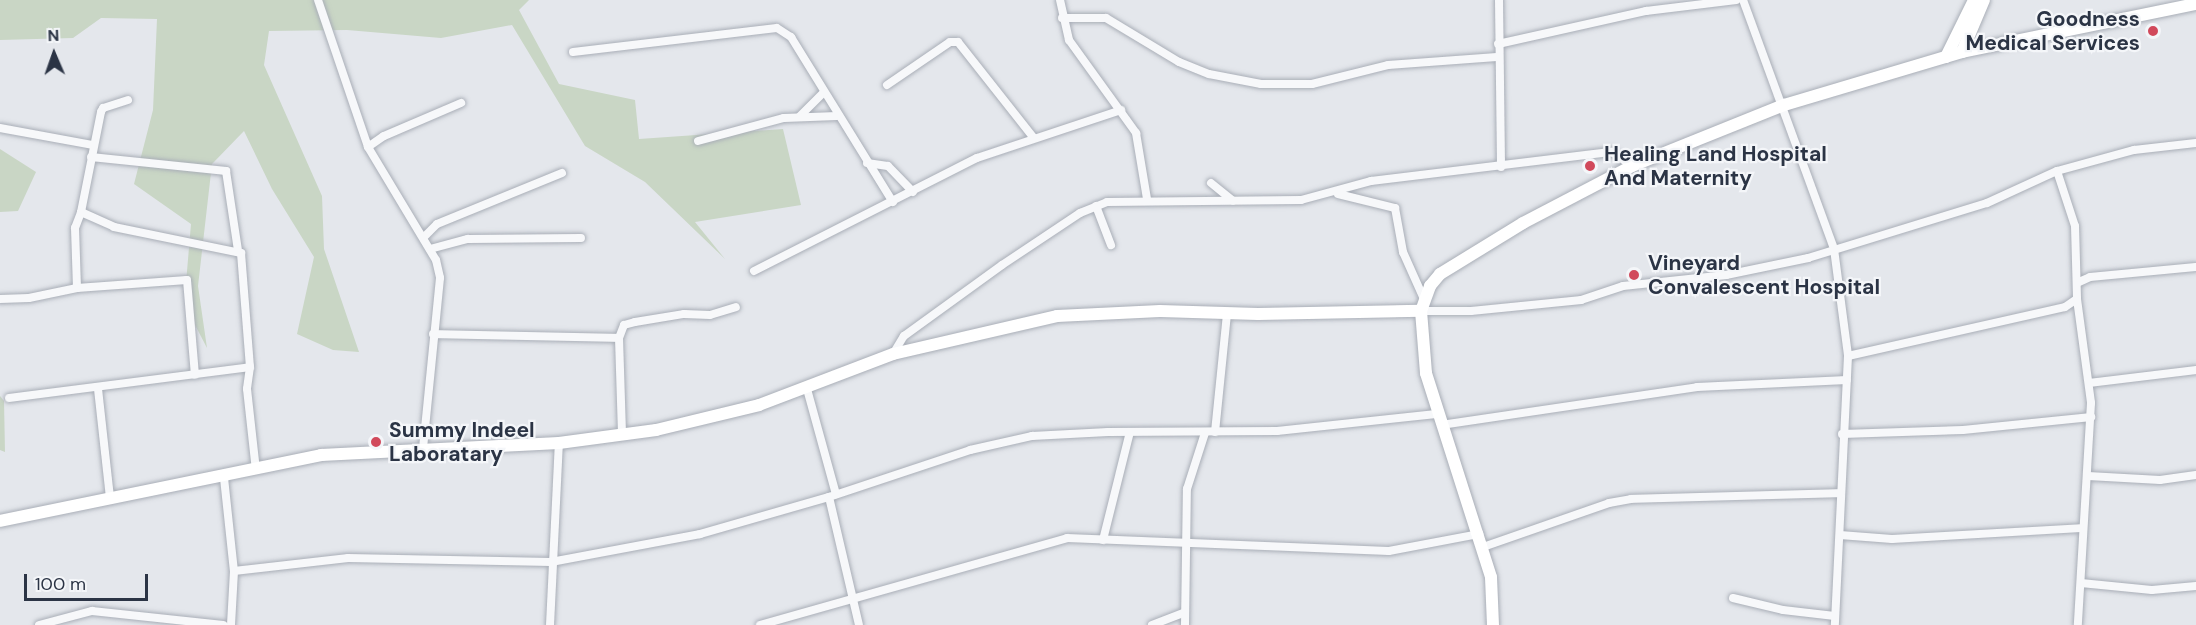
<!DOCTYPE html>
<html>
<head>
<meta charset="utf-8">
<style>
	body { margin:0 }
	#map { position:relative; width:2196px; height:625px; overflow:hidden; background:#e4e7ec; font-family:"DM Sans",sans-serif }
	div>[style] { position:absolute }
	[style*='--x'] { left:calc(var(--x)*1px); top:calc(var(--y)*1px); width:calc(var(--w)*1px); rotate:calc(var(--a)*1deg) }
	.green>* { inset:0; background:#c9d6c5 }
	.roads { filter:drop-shadow(0 0 2px #a9aeb7) drop-shadow(0 0 2px #a9aeb7) }
	.street>* { height:8px; margin:-4px; padding:0 4px; transform-origin:4px; border-radius:4px; background:#f7f8fa }
	.secondary>* { height:12px; margin:-6px; padding:0 6px; transform-origin:6px; border-radius:6px; background:#fff }
	.dots>* { width:16px; height:16px; translate:-50% -50%; box-sizing:border-box; border:3px solid #f4f6f9; border-radius:50% }
	span { translate:-50% -50%; white-space:nowrap; text-align:center; line-height:1.15; -webkit-text-stroke:4.5px #f4f6f9; paint-order:stroke }
	.poi-label { font-size:21px; color:#2b3445; font-weight:700 }
	.right { translate:-100% -50%; text-align:right }
	.left { translate:0 -50%; text-align:left }
	.north { position:absolute; left:24px; top:24px; width:60px; height:60px; -webkit-text-stroke:4px #f4f6f9; paint-order:stroke; rotate:358deg; font-size:16px; font-weight:700; line-height:24px; text-align:center; color:#2b3445 }
	.north::after { content:''; display:block; margin:auto; width:21px; height:27px; background:#2b3445; clip-path:polygon(50% 0,100% 100%,50% 72%,0 100%) }
	.scale { position:absolute; left:24px; top:574px; width:124px; height:27px; box-sizing:border-box; border:3px solid #2b3445; border-top:0; padding-left:8px; font-size:18px; line-height:21px; white-space:nowrap; color:#2b3445; -webkit-text-stroke:4px #f4f6f9; paint-order:stroke }
</style>
</head>
<body>
<div id="map">
	<div class="green">
		<div style="clip-path:polygon(0 0,529px 0,519px 10px,559px 84px,635px 100px,639px 139px,783px 129px,801px 205px,695px 222px,725px 259px,645px 182px,585px 146px,512px 25px,441px 38px,347px 30px,269px 31px,264px 65px,322px 196px,324px 249px,359px 352px,333px 350px,297px 334px,314px 257px,272px 189px,244px 131px,212px 164px,198px 286px,207px 348px,193px 321px,186px 283px,191px 224px,134px 184px,153px 110px,157px 19px,101px 18px,73px 38px,0 40px)"></div>
		<div style="clip-path:polygon(0 149px,36px 172px,18px 211px,0 212px)"></div>
		<div style="clip-path:polygon(0 396px,4px 401px,5px 452px,0 450px)"></div>
	</div>
	<div class="roads">
		<div class="street">
			<div style="--x:318;--y:0;--w:155;--a:71.2"></div>
			<div style="--x:368;--y:147;--w:132;--a:59"></div>
			<div style="--x:436;--y:260;--w:18;--a:77"></div>
			<div style="--x:440;--y:278;--w:170;--a:95.7"></div>
			<div style="--x:1060;--y:0;--w:41;--a:77.3"></div>
			<div style="--x:1069;--y:40;--w:115;--a:54.2"></div>
			<div style="--x:1136;--y:133;--w:67;--a:80.5"></div>
			<div style="--x:1499;--y:0;--w:167;--a:89.3"></div>
			<div style="--x:1743;--y:0;--w:265;--a:69.9"></div>
			<div style="--x:1834;--y:249;--w:108;--a:82.5"></div>
			<div style="--x:1848;--y:356;--w:269;--a:92.8"></div>
			<div style="--x:1062;--y:18;--w:44;--a:0"></div>
			<div style="--x:1106;--y:18;--w:85;--a:31.1"></div>
			<div style="--x:1179;--y:62;--w:32;--a:22"></div>
			<div style="--x:1209;--y:74;--w:53;--a:10.9"></div>
			<div style="--x:1261;--y:84;--w:51;--a:0"></div>
			<div style="--x:1312;--y:84;--w:78;--a:-14"></div>
			<div style="--x:1388;--y:65;--w:109;--a:-4.2"></div>
			<div style="--x:1498;--y:44;--w:152;--a:-12.6"></div>
			<div style="--x:1646;--y:11;--w:91;--a:-7"></div>
			<div style="--x:573;--y:52;--w:205;--a:-6.7"></div>
			<div style="--x:777;--y:28;--w:17;--a:33"></div>
			<div style="--x:791;--y:37;--w:194;--a:58.3"></div>
			<div style="--x:887;--y:85;--w:76;--a:-34.3"></div>
			<div style="--x:950;--y:42;--w:8;--a:0"></div>
			<div style="--x:958;--y:42;--w:121;--a:51.7"></div>
			<div style="--x:128;--y:100;--w:26;--a:162"></div>
			<div style="--x:103;--y:108;--w:4;--a:117"></div>
			<div style="--x:101;--y:112;--w:102;--a:101.3"></div>
			<div style="--x:81;--y:212;--w:36;--a:24"></div>
			<div style="--x:114;--y:227;--w:130;--a:11.6"></div>
			<div style="--x:241;--y:253;--w:114;--a:85.5"></div>
			<div style="--x:250;--y:367;--w:22;--a:98"></div>
			<div style="--x:247;--y:389;--w:81;--a:83.7"></div>
			<div style="--x:800;--y:116;--w:34;--a:-45"></div>
			<div style="--x:0;--y:128;--w:95;--a:10.4"></div>
			<div style="--x:698;--y:141;--w:89;--a:-15"></div>
			<div style="--x:784;--y:118;--w:53;--a:-2.2"></div>
			<div style="--x:368;--y:147;--w:19;--a:-35"></div>
			<div style="--x:384;--y:136;--w:84;--a:-23.2"></div>
			<div style="--x:91;--y:157;--w:136;--a:5.9"></div>
			<div style="--x:226;--y:171;--w:80;--a:81.4"></div>
			<div style="--x:867;--y:163;--w:21;--a:8"></div>
			<div style="--x:888;--y:166;--w:36;--a:46"></div>
			<div style="--x:2057;--y:171;--w:58;--a:71.9"></div>
			<div style="--x:2075;--y:226;--w:73;--a:88.4"></div>
			<div style="--x:2077;--y:299;--w:105;--a:82.3"></div>
			<div style="--x:2091;--y:403;--w:222;--a:93.4"></div>
			<div style="--x:1211;--y:183;--w:28;--a:39"></div>
			<div style="--x:1338;--y:194;--w:59;--a:13.8"></div>
			<div style="--x:1395;--y:208;--w:45;--a:79.7"></div>
			<div style="--x:1403;--y:252;--w:51;--a:65.9"></div>
			<div style="--x:1096;--y:206;--w:42;--a:69"></div>
			<div style="--x:424;--y:237;--w:18;--a:-45"></div>
			<div style="--x:437;--y:224;--w:135;--a:-22.2"></div>
			<div style="--x:430;--y:249;--w:39;--a:-15"></div>
			<div style="--x:468;--y:239;--w:113;--a:-0.5"></div>
			<div style="--x:754;--y:271;--w:250;--a:-26.9"></div>
			<div style="--x:977;--y:158;--w:152;--a:-18.4"></div>
			<div style="--x:2079;--y:282;--w:12;--a:-24"></div>
			<div style="--x:2090;--y:277;--w:106;--a:-5.4"></div>
			<div style="--x:77;--y:288;--w:110;--a:-4.2"></div>
			<div style="--x:187;--y:280;--w:95;--a:85.2"></div>
			<div style="--x:0;--y:299;--w:29;--a:-2"></div>
			<div style="--x:29;--y:298;--w:49;--a:-11.8"></div>
			<div style="--x:77;--y:288;--w:60;--a:-91.9"></div>
			<div style="--x:75;--y:228;--w:17;--a:-69"></div>
			<div style="--x:1421;--y:311;--w:50;--a:0"></div>
			<div style="--x:1471;--y:311;--w:111;--a:-5.7"></div>
			<div style="--x:1581;--y:300;--w:44;--a:-18.4"></div>
			<div style="--x:1623;--y:286;--w:104;--a:-6.1"></div>
			<div style="--x:1726;--y:275;--w:84;--a:-11.7"></div>
			<div style="--x:1808;--y:258;--w:187;--a:-17.1"></div>
			<div style="--x:1987;--y:203;--w:77;--a:-24.6"></div>
			<div style="--x:2057;--y:171;--w:80;--a:-15.3"></div>
			<div style="--x:2134;--y:150;--w:62;--a:-6.4"></div>
			<div style="--x:433;--y:334;--w:186;--a:1.2"></div>
			<div style="--x:619;--y:338;--w:98;--a:88.2"></div>
			<div style="--x:619;--y:338;--w:14;--a:-69"></div>
			<div style="--x:624;--y:325;--w:11;--a:-15"></div>
			<div style="--x:635;--y:322;--w:50;--a:-9.3"></div>
			<div style="--x:684;--y:314;--w:26;--a:2"></div>
			<div style="--x:710;--y:315;--w:27;--a:-17"></div>
			<div style="--x:893;--y:354;--w:21;--a:-59"></div>
			<div style="--x:904;--y:336;--w:121;--a:-35.9"></div>
			<div style="--x:1002;--y:265;--w:94;--a:-33.7"></div>
			<div style="--x:1080;--y:213;--w:29;--a:-22"></div>
			<div style="--x:1107;--y:202;--w:194;--a:-0.6"></div>
			<div style="--x:1301;--y:200;--w:73;--a:-15.2"></div>
			<div style="--x:1371;--y:181;--w:243;--a:-6.9"></div>
			<div style="--x:1612;--y:152;--w:24;--a:35"></div>
			<div style="--x:1848;--y:356;--w:222;--a:-12.7"></div>
			<div style="--x:2065;--y:307;--w:14;--a:-34"></div>
			<div style="--x:2089;--y:383;--w:108;--a:-6.9"></div>
			<div style="--x:98;--y:389;--w:110;--a:83.7"></div>
			<div style="--x:807;--y:389;--w:109;--a:74.6"></div>
			<div style="--x:9;--y:398;--w:243;--a:-7.3"></div>
			<div style="--x:1441;--y:425;--w:259;--a:-8.4"></div>
			<div style="--x:1697;--y:387;--w:150;--a:-2.7"></div>
			<div style="--x:1215;--y:432;--w:119;--a:-84.2"></div>
			<div style="--x:1842;--y:434;--w:121;--a:-1.9"></div>
			<div style="--x:1963;--y:430;--w:129;--a:-5.8"></div>
			<div style="--x:2088;--y:476;--w:72;--a:3.2"></div>
			<div style="--x:2160;--y:480;--w:36;--a:-8"></div>
			<div style="--x:224;--y:478;--w:94;--a:83.9"></div>
			<div style="--x:234;--y:571;--w:54;--a:93.2"></div>
			<div style="--x:829;--y:497;--w:131;--a:76.8"></div>
			<div style="--x:1840;--y:535;--w:52;--a:4.4"></div>
			<div style="--x:1892;--y:539;--w:189;--a:-3.3"></div>
			<div style="--x:1103;--y:540;--w:111;--a:-76"></div>
			<div style="--x:1483;--y:547;--w:133;--a:-19.2"></div>
			<div style="--x:1609;--y:503;--w:22;--a:-10"></div>
			<div style="--x:1631;--y:499;--w:210;--a:-1.6"></div>
			<div style="--x:234;--y:571;--w:115;--a:-6.5"></div>
			<div style="--x:348;--y:558;--w:203;--a:1.1"></div>
			<div style="--x:551;--y:562;--w:152;--a:-10.6"></div>
			<div style="--x:700;--y:534;--w:134;--a:-16"></div>
			<div style="--x:829;--y:497;--w:149;--a:-18.4"></div>
			<div style="--x:970;--y:450;--w:64;--a:-12.7"></div>
			<div style="--x:1032;--y:436;--w:76;--a:-3"></div>
			<div style="--x:1108;--y:432;--w:169;--a:-0.3"></div>
			<div style="--x:1277;--y:431;--w:160;--a:-6.1"></div>
			<div style="--x:2081;--y:583;--w:71;--a:5.6"></div>
			<div style="--x:2152;--y:590;--w:44;--a:-5.2"></div>
			<div style="--x:1733;--y:598;--w:51;--a:13.5"></div>
			<div style="--x:1783;--y:610;--w:52;--a:6.6"></div>
			<div style="--x:39;--y:625;--w:55;--a:-14.8"></div>
			<div style="--x:92;--y:611;--w:132;--a:6.1"></div>
			<div style="--x:550;--y:625;--w:182;--a:-87.2"></div>
			<div style="--x:760;--y:625;--w:319;--a:-15.8"></div>
			<div style="--x:1067;--y:538;--w:322;--a:2.3"></div>
			<div style="--x:1389;--y:551;--w:92;--a:-10.7"></div>
			<div style="--x:1152;--y:625;--w:34;--a:-21"></div>
			<div style="--x:1185;--y:625;--w:136;--a:-89.2"></div>
			<div style="--x:1187;--y:489;--w:59;--a:-72.2"></div>
		</div>
		<div class="secondary">
			<div style="--x:1962;--y:52;--w:56;--a:-67.1"></div>
			<div style="--x:1946;--y:57;--w:64;--a:-63.8"></div>
			<div style="--x:0;--y:521;--w:328;--a:-11.6"></div>
			<div style="--x:321;--y:455;--w:238;--a:-2.9"></div>
			<div style="--x:559;--y:443;--w:98;--a:-7.6"></div>
			<div style="--x:656;--y:430;--w:106;--a:-13.6"></div>
			<div style="--x:759;--y:405;--w:143;--a:-20.8"></div>
			<div style="--x:893;--y:354;--w:168;--a:-13"></div>
			<div style="--x:1057;--y:316;--w:103;--a:-2.8"></div>
			<div style="--x:1160;--y:311;--w:98;--a:1.8"></div>
			<div style="--x:1258;--y:314;--w:163;--a:-1.1"></div>
			<div style="--x:1493;--y:625;--w:48;--a:-92.4"></div>
			<div style="--x:1491;--y:577;--w:214;--a:-107.7"></div>
			<div style="--x:1426;--y:373;--w:62;--a:-94.6"></div>
			<div style="--x:1421;--y:311;--w:27;--a:-70"></div>
			<div style="--x:1430;--y:286;--w:16;--a:-50"></div>
			<div style="--x:1440;--y:274;--w:97;--a:-31.6"></div>
			<div style="--x:1523;--y:223;--w:123;--a:-27.6"></div>
			<div style="--x:1632;--y:166;--w:164;--a:-21.9"></div>
			<div style="--x:1784;--y:105;--w:186;--a:-16.6"></div>
			<div style="--x:1962;--y:52;--w:239;--a:-11.6"></div>
		</div>
	</div>
	<div class="dots">
		<div style="left:2153px;top:31px;background:#d1495b"></div>
		<div style="left:1590px;top:166px;background:#d1495b"></div>
		<div style="left:1634px;top:275px;background:#d1495b"></div>
		<div style="left:376px;top:442px;background:#d1495b"></div>
	</div>
	<div class="poi-label">
		<span class="right" style="left:2140px;top:31px">Goodness<br>Medical Services</span>
		<span class="left" style="left:1604px;top:166px">Healing Land Hospital<br>And Maternity</span>
		<span class="left" style="left:1648px;top:275px">Vineyard<br>Convalescent Hospital</span>
		<span class="left" style="left:389px;top:442px">Summy Indeel<br>Laboratary</span>
	</div>
	<div class="north">N</div>
	<div class="scale">100 m</div>
</div>
</body>
</html>
